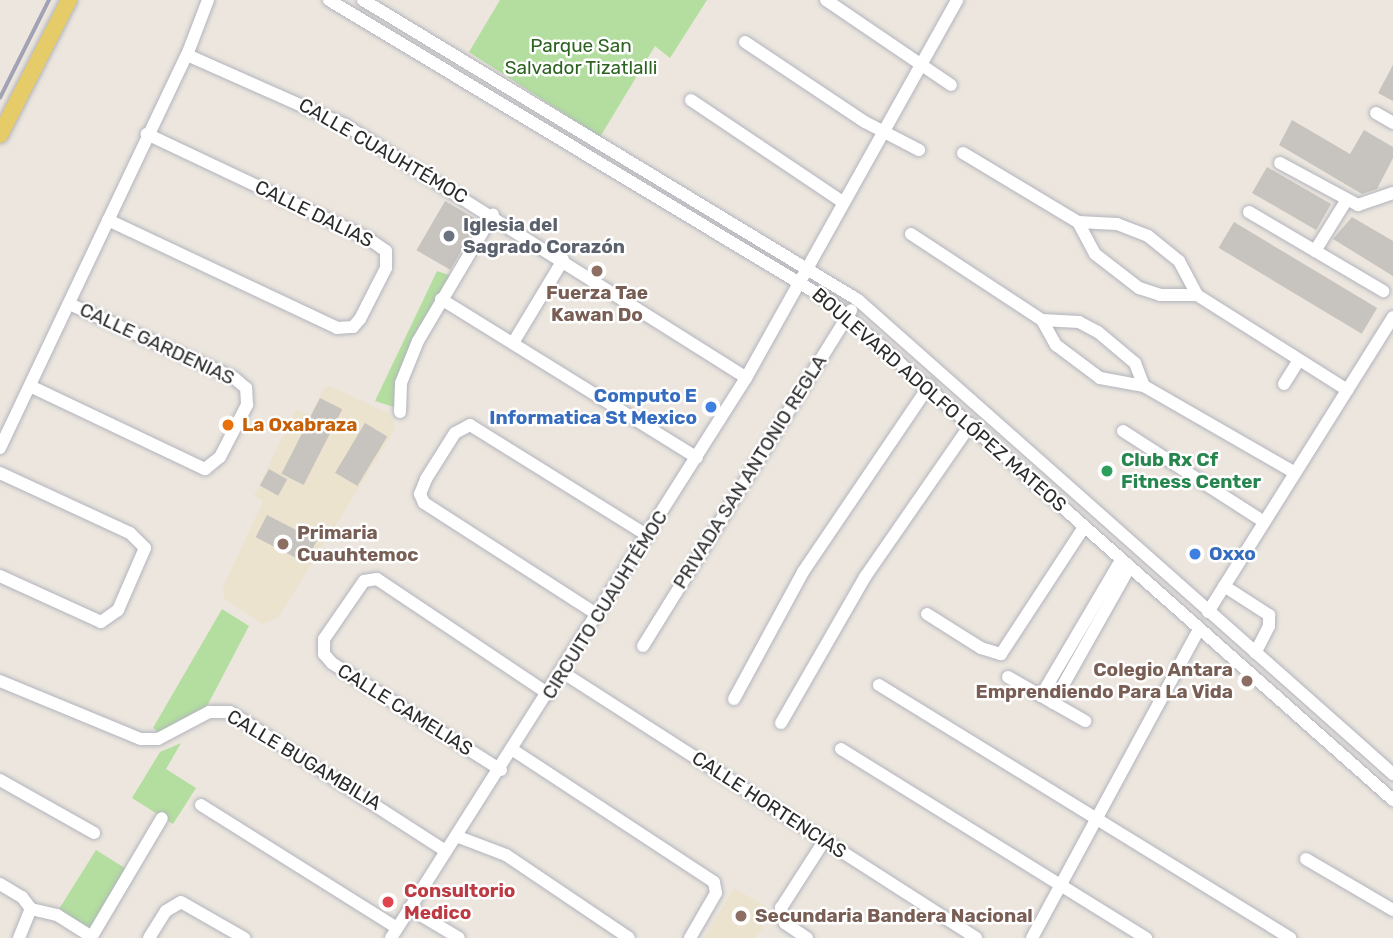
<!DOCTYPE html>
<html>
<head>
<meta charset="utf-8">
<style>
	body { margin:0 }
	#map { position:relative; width:1393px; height:938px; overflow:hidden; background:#ece6de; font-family:Rubik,sans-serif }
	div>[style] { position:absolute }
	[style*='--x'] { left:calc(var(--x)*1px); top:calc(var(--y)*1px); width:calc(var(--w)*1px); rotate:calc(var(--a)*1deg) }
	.education>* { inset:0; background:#ece3cf }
	.green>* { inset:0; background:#b3de9f; transform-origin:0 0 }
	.building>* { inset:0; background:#c7c3be; transform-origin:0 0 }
	.roads { filter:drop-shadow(0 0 2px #b2b4bd) drop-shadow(0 0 2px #b2b4bd) }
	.minor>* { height:12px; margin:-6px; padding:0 6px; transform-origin:6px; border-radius:6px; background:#fff }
	.major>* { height:16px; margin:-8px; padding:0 8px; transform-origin:8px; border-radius:8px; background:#e6cc69 }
	.rail>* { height:3.5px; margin:-1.75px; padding:0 1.75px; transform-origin:1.75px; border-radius:1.75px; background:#a1a3b4 }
	.dots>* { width:19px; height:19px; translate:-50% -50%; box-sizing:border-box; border:4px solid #fff; border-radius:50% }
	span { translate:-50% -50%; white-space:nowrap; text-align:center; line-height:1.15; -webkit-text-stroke:5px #fff; paint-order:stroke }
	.park-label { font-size:19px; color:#2c6320 }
	.street-label { font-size:19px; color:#2b2b2b }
	.worship-label { font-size:19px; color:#5b616d; font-weight:700 }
	.left { translate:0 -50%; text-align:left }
	.education-label { font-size:19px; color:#785e54; font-weight:700 }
	.right { translate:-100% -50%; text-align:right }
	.shop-label { font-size:19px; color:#366cbe; font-weight:700 }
	.food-label { font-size:19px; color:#c56008; font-weight:700 }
	.leisure-label { font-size:19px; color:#27864d; font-weight:700 }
	.health-label { font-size:19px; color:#be3a42; font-weight:700 }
</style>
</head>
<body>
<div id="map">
	<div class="education">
		<div style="clip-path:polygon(330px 386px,390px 414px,396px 428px,278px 618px,262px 624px,224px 598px,223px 587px,263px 501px,254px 496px,296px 409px,310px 416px,324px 388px)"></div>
		<div style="clip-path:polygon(734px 888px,769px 908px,759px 923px,764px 926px,756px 938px,704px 938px)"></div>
	</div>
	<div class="green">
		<div style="clip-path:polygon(500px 0,707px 0,670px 58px,655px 46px,600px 137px,469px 52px)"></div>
		<div style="clip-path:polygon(437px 271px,452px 276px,405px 362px,397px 408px,375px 401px)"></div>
		<div style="clip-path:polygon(222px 609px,249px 626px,206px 708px,159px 733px,153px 728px)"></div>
		<div style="clip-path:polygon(181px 743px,166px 769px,196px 788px,173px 824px,132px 798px,160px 752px)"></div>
		<div style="left:96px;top:850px;width:41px;height:75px;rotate:32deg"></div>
	</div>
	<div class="building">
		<div style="clip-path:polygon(1393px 65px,1393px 101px,1378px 93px)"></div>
		<div style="clip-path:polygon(1292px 120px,1350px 154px,1364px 130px,1393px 147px,1393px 158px,1377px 189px,1362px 194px,1279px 145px)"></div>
		<div style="left:1267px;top:167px;width:74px;height:30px;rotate:30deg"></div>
		<div style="left:445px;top:201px;width:39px;height:57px;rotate:30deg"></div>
		<div style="clip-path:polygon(1352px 217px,1393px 241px,1393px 276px,1333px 239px)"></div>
		<div style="left:1234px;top:222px;width:167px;height:30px;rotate:31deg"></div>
		<div style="left:320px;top:398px;width:25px;height:85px;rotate:27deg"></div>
		<div style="left:365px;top:423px;width:26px;height:58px;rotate:31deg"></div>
		<div style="left:269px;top:469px;width:21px;height:19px;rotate:29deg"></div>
		<div style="left:267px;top:515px;width:56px;height:25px;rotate:27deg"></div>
	</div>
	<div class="roads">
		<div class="minor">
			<div style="--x:329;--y:0;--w:586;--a:31.03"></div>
			<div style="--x:831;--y:302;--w:751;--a:41.54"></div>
			<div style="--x:363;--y:0;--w:579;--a:31.22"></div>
			<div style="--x:858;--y:300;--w:715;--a:41.54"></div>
			<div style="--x:826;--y:0;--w:151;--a:34.2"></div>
			<div style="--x:745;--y:42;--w:144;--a:33.7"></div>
			<div style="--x:865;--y:122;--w:61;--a:27.4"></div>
			<div style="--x:187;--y:55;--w:173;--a:23.9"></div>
			<div style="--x:345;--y:125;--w:474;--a:32.2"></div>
			<div style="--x:691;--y:100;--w:183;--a:33.9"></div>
			<div style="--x:1376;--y:113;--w:20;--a:30"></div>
			<div style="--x:963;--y:153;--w:134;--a:31"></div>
			<div style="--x:1078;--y:222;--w:39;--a:3"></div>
			<div style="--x:1117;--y:224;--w:33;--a:21"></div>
			<div style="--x:1148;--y:236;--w:40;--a:39"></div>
			<div style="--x:1179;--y:261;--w:38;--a:62"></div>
			<div style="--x:1280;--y:163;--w:89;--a:28.3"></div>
			<div style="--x:1358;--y:205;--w:37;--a:-19"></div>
			<div style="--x:1249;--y:212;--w:156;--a:30.5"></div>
			<div style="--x:108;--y:220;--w:253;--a:25.2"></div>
			<div style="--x:337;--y:328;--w:16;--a:-4"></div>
			<div style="--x:353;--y:327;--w:11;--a:-49"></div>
			<div style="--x:360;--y:319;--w:57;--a:-63"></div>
			<div style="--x:386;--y:268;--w:17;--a:-90"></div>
			<div style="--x:386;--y:251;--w:21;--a:-145"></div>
			<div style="--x:369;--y:239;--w:246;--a:-154.7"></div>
			<div style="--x:1078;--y:222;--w:36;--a:62"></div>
			<div style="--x:1095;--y:254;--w:56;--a:37.7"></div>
			<div style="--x:1139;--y:288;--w:22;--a:18"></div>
			<div style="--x:1160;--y:295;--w:37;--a:0"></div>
			<div style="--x:1197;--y:295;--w:178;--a:32.3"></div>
			<div style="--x:911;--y:234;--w:157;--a:33.3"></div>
			<div style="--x:1042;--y:320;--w:29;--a:61"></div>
			<div style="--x:1056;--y:345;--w:55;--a:36.9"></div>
			<div style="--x:1100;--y:378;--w:45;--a:10.3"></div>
			<div style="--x:1144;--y:386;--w:174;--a:29.9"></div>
			<div style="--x:1315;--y:251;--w:59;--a:-58.2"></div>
			<div style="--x:441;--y:299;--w:301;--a:31.8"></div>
			<div style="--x:1042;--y:320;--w:37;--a:3"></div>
			<div style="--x:1079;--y:322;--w:21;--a:28"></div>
			<div style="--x:1098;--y:332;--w:48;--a:40"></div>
			<div style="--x:1135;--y:363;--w:25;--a:69"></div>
			<div style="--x:513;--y:343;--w:97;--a:-58.9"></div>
			<div style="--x:1284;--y:384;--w:28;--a:-58"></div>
			<div style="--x:30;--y:386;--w:194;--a:25.4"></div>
			<div style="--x:205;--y:469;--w:19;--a:-39"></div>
			<div style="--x:220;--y:457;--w:59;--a:-62.6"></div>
			<div style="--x:247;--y:405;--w:17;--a:-93"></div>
			<div style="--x:246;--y:388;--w:16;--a:-140"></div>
			<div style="--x:234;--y:378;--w:181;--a:-155.8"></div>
			<div style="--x:400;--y:412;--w:29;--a:-88"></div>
			<div style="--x:401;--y:383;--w:45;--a:-68"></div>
			<div style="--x:418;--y:341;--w:147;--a:-59.4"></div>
			<div style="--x:1123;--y:431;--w:168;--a:32.8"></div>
			<div style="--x:0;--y:448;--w:435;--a:-64.6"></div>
			<div style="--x:187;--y:55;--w:59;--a:-69.1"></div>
			<div style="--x:0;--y:473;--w:143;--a:24.8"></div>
			<div style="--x:130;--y:533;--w:21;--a:45"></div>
			<div style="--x:145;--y:548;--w:68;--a:113.5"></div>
			<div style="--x:118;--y:610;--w:21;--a:145"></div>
			<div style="--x:101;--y:622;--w:111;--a:-155.5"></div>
			<div style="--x:1224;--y:586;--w:54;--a:32.8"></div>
			<div style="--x:1269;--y:615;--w:11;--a:90"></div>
			<div style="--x:1269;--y:626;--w:30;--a:117"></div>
			<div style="--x:1208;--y:612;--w:348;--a:-57.9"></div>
			<div style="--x:927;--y:614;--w:64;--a:32.2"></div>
			<div style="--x:981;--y:648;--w:21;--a:17"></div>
			<div style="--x:1001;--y:654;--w:152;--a:-56.8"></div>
			<div style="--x:598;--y:615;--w:207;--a:-147.2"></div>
			<div style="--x:424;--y:503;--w:10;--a:-114"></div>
			<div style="--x:420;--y:494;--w:16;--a:-68"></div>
			<div style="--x:426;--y:479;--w:54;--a:-57.8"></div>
			<div style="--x:455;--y:433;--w:17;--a:-28"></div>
			<div style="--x:470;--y:425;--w:210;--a:31.9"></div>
			<div style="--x:643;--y:646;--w:395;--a:-58.2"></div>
			<div style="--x:562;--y:672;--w:492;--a:32.7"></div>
			<div style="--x:1008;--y:677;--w:89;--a:29.7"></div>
			<div style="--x:0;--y:681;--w:152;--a:22.4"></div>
			<div style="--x:141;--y:739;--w:17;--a:0"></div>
			<div style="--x:158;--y:739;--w:58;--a:-27.9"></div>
			<div style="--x:209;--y:712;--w:21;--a:0"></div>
			<div style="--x:230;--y:712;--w:257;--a:32.8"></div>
			<div style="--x:879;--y:685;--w:483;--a:31.6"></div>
			<div style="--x:1041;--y:696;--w:158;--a:-59.5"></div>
			<div style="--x:734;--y:699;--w:145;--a:-61.5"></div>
			<div style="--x:803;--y:572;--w:225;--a:-55.9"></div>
			<div style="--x:1053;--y:703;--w:155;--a:-60.6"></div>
			<div style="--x:781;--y:723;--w:168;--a:-60.1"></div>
			<div style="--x:865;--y:577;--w:186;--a:-55.3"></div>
			<div style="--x:841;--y:749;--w:359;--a:31.8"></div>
			<div style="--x:513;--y:750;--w:240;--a:33.3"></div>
			<div style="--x:714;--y:882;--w:11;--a:80"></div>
			<div style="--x:716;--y:893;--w:52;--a:120"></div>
			<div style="--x:501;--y:770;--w:200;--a:-147.7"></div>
			<div style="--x:332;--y:663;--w:12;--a:-132"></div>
			<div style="--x:324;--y:654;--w:15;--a:-90"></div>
			<div style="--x:324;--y:639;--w:70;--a:-55.4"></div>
			<div style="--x:364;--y:581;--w:13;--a:-9"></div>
			<div style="--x:377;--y:579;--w:207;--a:33.8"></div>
			<div style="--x:0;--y:780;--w:108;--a:29.4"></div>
			<div style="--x:201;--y:805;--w:231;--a:32.1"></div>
			<div style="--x:456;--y:836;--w:53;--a:20.8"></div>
			<div style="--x:506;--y:855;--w:148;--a:34"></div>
			<div style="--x:1306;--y:859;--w:101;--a:30.4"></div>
			<div style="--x:0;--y:884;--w:26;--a:31"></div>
			<div style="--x:22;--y:897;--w:15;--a:53"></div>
			<div style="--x:31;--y:909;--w:27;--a:13"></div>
			<div style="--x:57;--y:915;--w:41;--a:32.2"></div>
			<div style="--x:409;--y:908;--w:58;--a:31"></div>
			<div style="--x:19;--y:938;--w:31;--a:-68"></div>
			<div style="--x:91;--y:938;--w:139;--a:-59.4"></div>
			<div style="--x:149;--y:938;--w:32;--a:-58"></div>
			<div style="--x:166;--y:911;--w:17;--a:-31"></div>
			<div style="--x:181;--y:902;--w:73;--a:29.7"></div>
			<div style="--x:391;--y:938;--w:663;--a:-57.63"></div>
			<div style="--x:746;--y:378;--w:433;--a:-60.8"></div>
			<div style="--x:807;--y:938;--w:27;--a:-146"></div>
			<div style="--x:785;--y:923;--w:16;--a:-105"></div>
			<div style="--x:781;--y:908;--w:80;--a:-57.3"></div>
			<div style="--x:1032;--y:938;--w:349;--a:-61.6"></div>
		</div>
		<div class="major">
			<div style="--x:0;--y:135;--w:152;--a:-62.9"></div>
		</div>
	</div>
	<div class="rail">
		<div style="--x:0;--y:98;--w:110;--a:-63.4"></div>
	</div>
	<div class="dots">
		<div style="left:449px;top:236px;background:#6b7280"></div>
		<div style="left:597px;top:271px;background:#8d6e63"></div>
		<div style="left:711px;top:407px;background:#3f7fe0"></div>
		<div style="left:228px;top:425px;background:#e8710a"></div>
		<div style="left:1107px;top:471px;background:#2e9e5b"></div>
		<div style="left:283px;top:544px;background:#8d6e63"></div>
		<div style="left:1195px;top:554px;background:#3f7fe0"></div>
		<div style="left:1247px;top:681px;background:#8d6e63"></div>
		<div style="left:388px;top:902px;background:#e0444e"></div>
		<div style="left:741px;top:916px;background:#8d6e63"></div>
	</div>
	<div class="park-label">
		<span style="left:581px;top:57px">Parque San<br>Salvador Tizatlalli</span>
	</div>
	<div class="street-label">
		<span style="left:383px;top:151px;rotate:30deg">CALLE CUAUHTÉMOC</span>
		<span style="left:314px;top:214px;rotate:26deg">CALLE DALIAS</span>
		<span style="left:157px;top:344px;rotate:25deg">CALLE GARDENIAS</span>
		<span style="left:939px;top:400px;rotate:41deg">BOULEVARD ADOLFO LÓPEZ MATEOS</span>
		<span style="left:750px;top:472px;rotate:-58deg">PRIVADA SAN ANTONIO REGLA</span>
		<span style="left:605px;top:605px;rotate:-58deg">CIRCUITO CUAUHTÉMOC</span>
		<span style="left:405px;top:710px;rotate:32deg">CALLE CAMELIAS</span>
		<span style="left:304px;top:760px;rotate:31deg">CALLE BUGAMBILIA</span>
		<span style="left:769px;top:805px;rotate:33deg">CALLE HORTENCIAS</span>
	</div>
	<div class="worship-label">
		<span class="left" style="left:463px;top:236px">Iglesia del<br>Sagrado Corazón</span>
	</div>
	<div class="education-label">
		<span style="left:597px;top:304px">Fuerza Tae<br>Kawan Do</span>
		<span class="left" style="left:297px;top:544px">Primaria<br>Cuauhtemoc</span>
		<span class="right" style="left:1233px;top:681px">Colegio Antara<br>Emprendiendo Para La Vida</span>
		<span class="left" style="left:755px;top:916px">Secundaria Bandera Nacional</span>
	</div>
	<div class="shop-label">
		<span class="right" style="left:697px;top:407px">Computo E<br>Informatica St Mexico</span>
		<span class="left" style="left:1209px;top:554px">Oxxo</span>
	</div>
	<div class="food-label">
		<span class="left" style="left:242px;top:425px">La Oxabraza</span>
	</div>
	<div class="leisure-label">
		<span class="left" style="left:1121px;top:471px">Club Rx Cf<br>Fitness Center</span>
	</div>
	<div class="health-label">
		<span class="left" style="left:404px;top:902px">Consultorio<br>Medico</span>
	</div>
</div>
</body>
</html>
